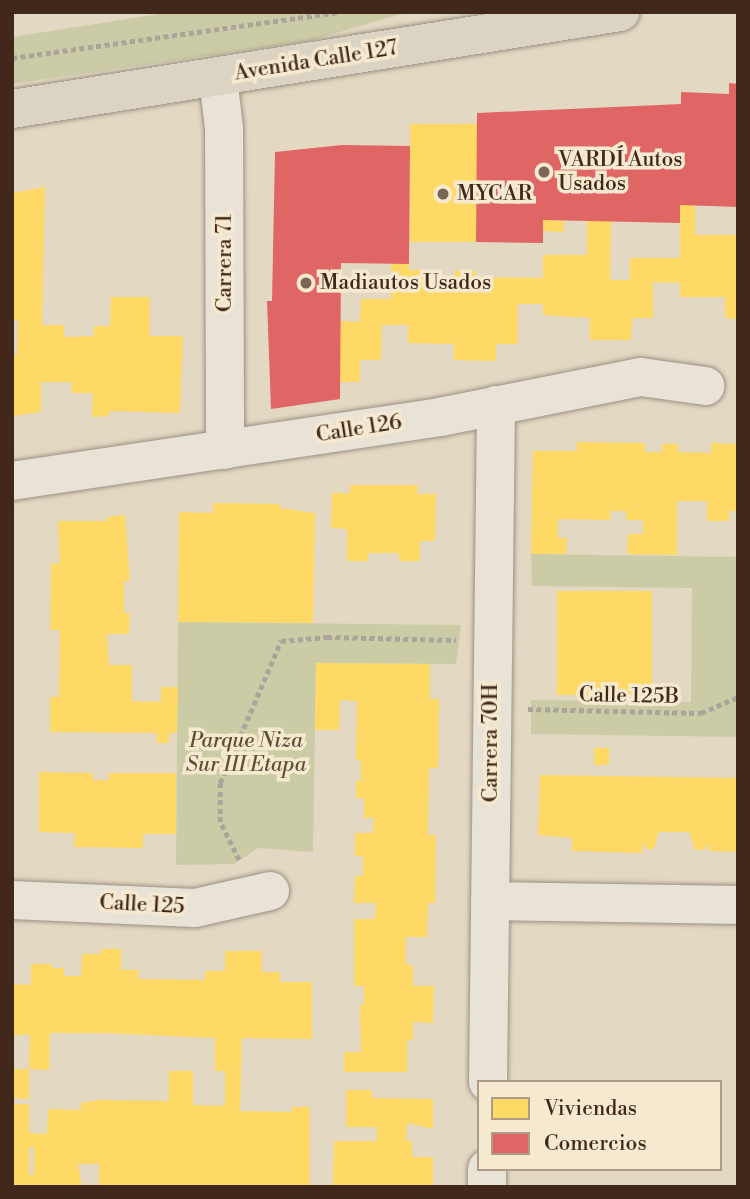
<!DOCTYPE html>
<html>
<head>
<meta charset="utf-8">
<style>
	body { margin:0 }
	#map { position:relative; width:750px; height:1199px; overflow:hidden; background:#e3d8c2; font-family:"Libre Bodoni",serif }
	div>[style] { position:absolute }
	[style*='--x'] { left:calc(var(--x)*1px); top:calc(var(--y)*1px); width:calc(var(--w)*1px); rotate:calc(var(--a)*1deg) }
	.green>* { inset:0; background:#cbcca6 }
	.homes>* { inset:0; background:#ffd966; transform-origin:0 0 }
	.shops>* { inset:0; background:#e06666 }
	.path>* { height:4.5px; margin-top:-2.25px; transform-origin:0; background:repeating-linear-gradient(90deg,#aba49a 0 5px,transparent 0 8.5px) }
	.roads { filter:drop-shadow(0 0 2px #9b9183) drop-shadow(0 0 2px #9b9183) }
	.minor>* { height:38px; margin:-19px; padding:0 19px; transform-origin:19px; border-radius:19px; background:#e8e2d7 }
	.major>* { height:38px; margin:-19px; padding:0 19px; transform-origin:19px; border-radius:19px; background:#dbd3c3 }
	.dots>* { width:19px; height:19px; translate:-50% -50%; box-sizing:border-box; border:4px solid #f5e9cf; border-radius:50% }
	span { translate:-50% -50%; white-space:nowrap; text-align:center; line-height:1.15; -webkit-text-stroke:7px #f5e9cf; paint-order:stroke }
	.street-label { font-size:21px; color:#42281b }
	.poi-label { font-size:21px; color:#42281b }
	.left { translate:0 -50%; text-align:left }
	.park-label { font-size:21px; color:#5f4e38; font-style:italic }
	.frame { position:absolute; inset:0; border:14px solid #42281b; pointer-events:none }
	.legend { position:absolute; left:477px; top:1080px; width:245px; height:91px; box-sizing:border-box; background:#f5e9cf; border:2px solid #ad9c87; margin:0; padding:9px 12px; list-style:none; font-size:21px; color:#42281b }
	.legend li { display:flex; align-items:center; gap:14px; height:35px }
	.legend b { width:35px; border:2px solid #ad9c87 }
</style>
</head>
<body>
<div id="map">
	<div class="green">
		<div style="clip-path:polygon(172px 12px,408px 12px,309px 41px,12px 84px,12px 37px)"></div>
		<div style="clip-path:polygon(531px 554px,738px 557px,738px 737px,531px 734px,531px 700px,691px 702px,692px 588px,532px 586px)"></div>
		<div style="clip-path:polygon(178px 622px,461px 625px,456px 664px,316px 663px,313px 852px,258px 848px,234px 864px,176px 865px)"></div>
	</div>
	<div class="homes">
		<div style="left:410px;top:124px;width:67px;height:118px"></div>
		<div style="clip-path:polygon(45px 187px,42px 325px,64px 325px,64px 337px,94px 336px,94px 326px,110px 326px,111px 297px,150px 297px,150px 336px,183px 336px,180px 413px,109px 411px,109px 416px,92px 417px,93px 393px,72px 393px,71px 382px,41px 382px,41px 412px,12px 416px,12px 355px,17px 355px,18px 320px,12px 320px,12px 193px)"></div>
		<div style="clip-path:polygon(680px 205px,695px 205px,695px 235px,738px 235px,738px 319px,725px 318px,725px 297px,680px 297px,680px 283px,653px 282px,653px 318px,632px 318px,631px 340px,590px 340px,590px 318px,543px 315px,543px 304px,518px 304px,518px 344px,496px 344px,496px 361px,454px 360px,454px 344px,408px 343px,408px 325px,382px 325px,381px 360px,360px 360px,360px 382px,340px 382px,340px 321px,360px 322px,361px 299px,391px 299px,391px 263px,409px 264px,409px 270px,424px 270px,424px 277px,455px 277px,455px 271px,476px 271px,476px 277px,543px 278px,543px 255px,587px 255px,587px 221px,611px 221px,610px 280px,630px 280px,630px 258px,680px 258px)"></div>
		<div style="left:543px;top:220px;width:21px;height:11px;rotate:3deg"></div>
		<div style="clip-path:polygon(577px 442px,645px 443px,645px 452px,662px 452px,662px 444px,678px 444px,678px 452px,711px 453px,711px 443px,738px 444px,738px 511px,729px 511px,729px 521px,707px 521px,707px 501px,677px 501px,677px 555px,627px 554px,628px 534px,643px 534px,643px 520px,626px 520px,626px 511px,610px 511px,610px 520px,558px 519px,558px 538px,567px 538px,566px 554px,531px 554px,533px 451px,577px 451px)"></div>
		<div style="clip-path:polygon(350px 485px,418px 485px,417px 494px,436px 494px,435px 541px,420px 541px,420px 561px,399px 561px,399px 553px,368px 553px,368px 561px,347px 561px,347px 529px,331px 528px,332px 493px,350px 493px)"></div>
		<div style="clip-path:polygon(213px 503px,280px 504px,280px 508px,315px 513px,313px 623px,178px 622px,179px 512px,213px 513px)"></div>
		<div style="clip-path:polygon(125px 515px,130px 581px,124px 581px,124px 613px,130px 613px,129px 634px,107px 634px,109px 665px,132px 665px,132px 701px,161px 702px,161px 687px,178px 687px,177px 733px,169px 733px,169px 743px,157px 743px,157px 733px,50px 732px,50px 697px,59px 697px,60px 630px,50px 630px,51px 563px,60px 564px,58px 521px,107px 521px,107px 517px)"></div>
		<div style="left:557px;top:591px;width:95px;height:104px"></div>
		<div style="clip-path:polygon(316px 663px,430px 664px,430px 699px,439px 699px,438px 768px,429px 768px,428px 835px,436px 835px,435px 903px,428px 903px,427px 937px,406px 937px,406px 965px,413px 965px,413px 986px,434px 986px,433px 1023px,413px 1022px,413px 1040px,407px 1040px,407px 1072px,344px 1072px,344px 1052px,361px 1052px,360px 1005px,364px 1005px,364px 986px,354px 986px,354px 919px,375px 919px,376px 903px,354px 903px,355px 876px,363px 876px,363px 856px,355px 856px,355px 833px,373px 833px,374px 818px,364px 818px,364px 798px,356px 798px,356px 781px,361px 781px,361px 760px,356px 760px,357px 701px,340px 700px,339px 730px,315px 730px)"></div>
		<div style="left:594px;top:748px;width:15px;height:17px"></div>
		<div style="clip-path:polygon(39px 772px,93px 773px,93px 780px,109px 780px,109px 773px,176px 773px,176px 834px,143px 834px,143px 848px,74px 847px,75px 833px,39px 832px)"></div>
		<div style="clip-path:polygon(540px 775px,738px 778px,738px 852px,709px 851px,709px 843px,704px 850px,695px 850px,689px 832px,659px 832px,654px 849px,646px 849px,643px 842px,642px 853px,572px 851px,572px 838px,538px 835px)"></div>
		<div style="clip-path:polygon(evenodd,101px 949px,121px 949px,121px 970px,139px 970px,138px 979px,205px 980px,205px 971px,225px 971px,225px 951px,262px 951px,262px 972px,280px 972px,280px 982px,312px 982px,312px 1039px,242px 1038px,240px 1111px,292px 1112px,292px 1107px,310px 1107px,310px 1187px,99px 1187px,99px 1164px,78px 1164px,82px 1187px,12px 1187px,12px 1104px,29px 1104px,29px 1133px,47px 1134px,48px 1109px,81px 1110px,81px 1103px,99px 1100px,169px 1101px,169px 1071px,193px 1071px,193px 1105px,225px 1106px,225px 1071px,215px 1071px,215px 1038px,100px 1033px,50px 1033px,49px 1070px,29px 1069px,29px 1099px,12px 1098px,12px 1069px,29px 1069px,30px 1035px,12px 1035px,12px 984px,31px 985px,31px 964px,52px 964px,52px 968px,64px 968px,64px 976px,81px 976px,82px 954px,101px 954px,101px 949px,29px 1147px,34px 1147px,34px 1175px,29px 1175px,29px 1147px)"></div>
		<div style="clip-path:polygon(346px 1090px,372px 1090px,372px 1098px,433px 1099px,433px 1129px,407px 1123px,406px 1141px,412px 1141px,412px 1157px,433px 1157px,433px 1187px,333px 1187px,334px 1141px,377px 1141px,377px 1127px,346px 1127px)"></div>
	</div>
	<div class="shops">
		<div style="clip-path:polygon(729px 83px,738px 84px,738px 207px,680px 205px,680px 223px,543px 220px,543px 243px,476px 242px,477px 113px,681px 104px,681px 92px,729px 94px)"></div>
		<div style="clip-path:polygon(342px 145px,410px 146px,409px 264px,341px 263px,340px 399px,271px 409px,267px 301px,272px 301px,275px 152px)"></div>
	</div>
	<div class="path">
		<div style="--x:12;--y:58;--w:329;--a:-8"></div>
		<div style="--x:528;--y:709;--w:173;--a:1.3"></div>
		<div style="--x:701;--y:713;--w:40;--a:-23.4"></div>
		<div style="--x:239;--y:860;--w:42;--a:-116.6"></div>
		<div style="--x:220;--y:822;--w:39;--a:-90"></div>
		<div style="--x:220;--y:783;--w:155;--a:-66.8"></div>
		<div style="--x:281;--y:641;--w:46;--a:-5"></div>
		<div style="--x:327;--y:637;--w:129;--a:1.3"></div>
	</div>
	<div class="roads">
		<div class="minor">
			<div style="--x:218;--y:77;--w:51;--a:83.3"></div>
			<div style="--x:224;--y:128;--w:322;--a:89.8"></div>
			<div style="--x:12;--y:481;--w:433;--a:-8.5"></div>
			<div style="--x:440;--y:417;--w:205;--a:-11.3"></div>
			<div style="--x:641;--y:377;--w:65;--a:8"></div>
			<div style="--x:12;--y:900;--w:183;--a:2.5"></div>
			<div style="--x:195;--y:908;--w:77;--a:-12.8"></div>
			<div style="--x:490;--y:901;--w:248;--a:0.9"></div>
			<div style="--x:488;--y:1082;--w:677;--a:-89.32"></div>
			<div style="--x:487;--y:1187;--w:18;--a:-90"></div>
		</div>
		<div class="major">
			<div style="--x:12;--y:109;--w:616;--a:-9.06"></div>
		</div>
	</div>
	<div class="dots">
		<div style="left:544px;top:172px;background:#7a6655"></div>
		<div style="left:443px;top:194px;background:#7a6655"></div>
		<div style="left:306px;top:283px;background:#7a6655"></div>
	</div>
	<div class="street-label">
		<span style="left:316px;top:61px;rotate:-9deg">Avenida Calle 127</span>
		<span style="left:225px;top:263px;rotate:-90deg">Carrera 71</span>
		<span style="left:359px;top:429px;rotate:-9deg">Calle 126</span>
		<span style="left:629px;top:696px;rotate:1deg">Calle 125B</span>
		<span style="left:491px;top:743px;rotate:-90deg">Carrera 70H</span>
		<span style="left:142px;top:905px;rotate:3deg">Calle 125</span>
	</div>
	<div class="poi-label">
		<span class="left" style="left:558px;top:172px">VARDÍ Autos<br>Usados</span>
		<span class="left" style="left:457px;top:194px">MYCAR</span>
		<span class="left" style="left:320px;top:283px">Madiautos Usados</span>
	</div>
	<div class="park-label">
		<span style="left:246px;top:753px">Parque Niza<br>Sur III Etapa</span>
	</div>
	<div class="frame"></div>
	<ul class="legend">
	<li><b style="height:19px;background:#ffd966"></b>Viviendas</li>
	<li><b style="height:19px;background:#e06666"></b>Comercios</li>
	</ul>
</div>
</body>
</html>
